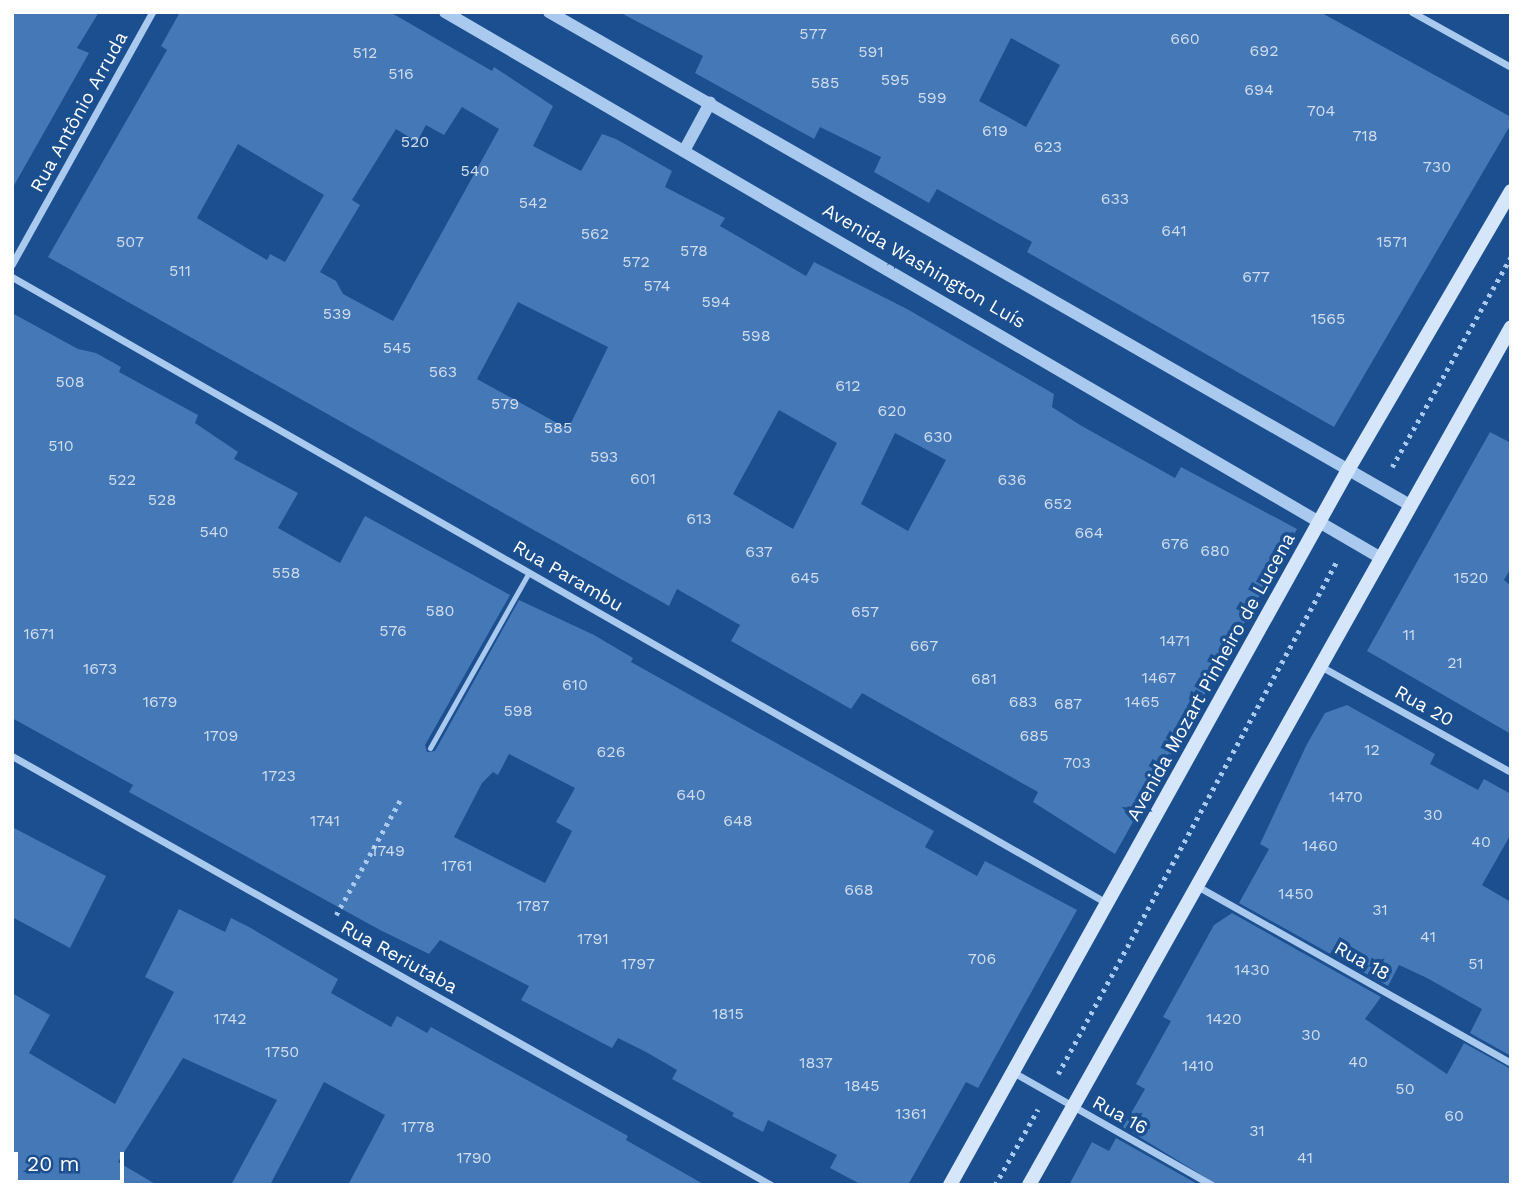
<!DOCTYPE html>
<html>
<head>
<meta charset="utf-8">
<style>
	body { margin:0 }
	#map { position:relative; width:1523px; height:1197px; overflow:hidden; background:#1b4f8f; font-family:"Work Sans",sans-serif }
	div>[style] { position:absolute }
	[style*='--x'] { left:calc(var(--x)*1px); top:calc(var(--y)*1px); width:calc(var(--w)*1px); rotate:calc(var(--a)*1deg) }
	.building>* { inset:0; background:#4478b7 }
	.path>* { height:4.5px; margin-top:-2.25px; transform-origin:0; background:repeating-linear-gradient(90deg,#a9c9ee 0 3.5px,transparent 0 8.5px) }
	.service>* { height:5px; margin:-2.5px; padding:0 2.5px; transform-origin:2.5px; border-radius:2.5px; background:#a9c9ee }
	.minor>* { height:7px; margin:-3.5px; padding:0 3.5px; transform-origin:3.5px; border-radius:3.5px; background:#a9c9ee }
	.tertiary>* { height:12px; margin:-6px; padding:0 6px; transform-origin:6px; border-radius:6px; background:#a9c9ee }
	.secondary>* { height:14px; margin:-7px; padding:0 7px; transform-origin:7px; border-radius:7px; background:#d6e6fa }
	span { translate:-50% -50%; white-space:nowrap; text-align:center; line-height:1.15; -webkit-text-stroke:7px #1b4f8f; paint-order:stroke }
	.number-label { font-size:16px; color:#d0dded }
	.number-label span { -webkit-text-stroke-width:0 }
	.street-label { font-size:19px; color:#fff }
	.frame { position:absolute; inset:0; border:14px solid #fff; pointer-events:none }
	.scale { position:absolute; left:14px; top:1152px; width:110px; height:32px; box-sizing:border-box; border:4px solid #fff; border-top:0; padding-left:9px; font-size:21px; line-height:24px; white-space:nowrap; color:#fff; -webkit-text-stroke:5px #1b4f8f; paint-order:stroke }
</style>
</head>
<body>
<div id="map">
	<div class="building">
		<div style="clip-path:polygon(12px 12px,99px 12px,77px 48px,89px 53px,12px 189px)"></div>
		<div style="clip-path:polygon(evenodd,180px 12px,390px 12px,492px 71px,494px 67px,553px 106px,533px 146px,581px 171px,602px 134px,616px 139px,672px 171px,665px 187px,725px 218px,720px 226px,806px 276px,814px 262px,907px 309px,1054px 394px,1052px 407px,1080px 425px,1175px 478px,1181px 467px,1297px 529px,1115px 854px,1033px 802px,1038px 792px,862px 693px,851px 709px,731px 641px,740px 625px,677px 589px,669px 606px,48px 257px,167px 50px,161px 46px,180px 12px,462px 107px,499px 129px,393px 321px,343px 294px,336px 281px,320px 272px,360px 205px,352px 200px,396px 129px,417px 142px,426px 125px,444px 135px,462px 107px,180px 12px,238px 144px,324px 195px,285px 262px,270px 254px,267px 260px,197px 218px,238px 144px,180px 12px,518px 302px,608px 347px,568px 429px,477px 379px,518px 302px,180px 12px,779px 410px,837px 443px,793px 529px,733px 494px,779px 410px,180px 12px,895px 433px,946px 460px,908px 531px,861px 504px,895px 433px)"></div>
		<div style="clip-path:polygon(evenodd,619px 12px,1320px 12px,1511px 117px,1511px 124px,1334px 427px,1027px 252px,1032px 242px,937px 189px,929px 203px,874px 172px,881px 157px,820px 127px,814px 139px,695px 73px,703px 56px,619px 12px,1011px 38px,1060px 65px,1026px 127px,979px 101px,1011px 38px)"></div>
		<div style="clip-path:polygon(evenodd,12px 313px,78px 349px,96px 353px,121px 367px,119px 372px,198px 415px,195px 423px,238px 452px,234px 459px,298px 493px,278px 528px,340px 563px,365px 516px,510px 595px,425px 745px,427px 752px,435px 751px,519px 600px,594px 635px,633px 658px,631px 662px,934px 831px,925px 847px,977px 876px,985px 861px,1077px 910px,978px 1088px,966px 1082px,908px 1185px,862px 1185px,830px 1168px,837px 1155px,768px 1120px,763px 1132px,732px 1116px,734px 1113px,672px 1079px,677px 1070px,646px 1052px,618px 1038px,612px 1048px,521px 1000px,529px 986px,440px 940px,429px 954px,380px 930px,129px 792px,133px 785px,12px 718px,12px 313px,509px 754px,575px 788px,556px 822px,572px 831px,545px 883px,454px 837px,482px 783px,493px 772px,498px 775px,509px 754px)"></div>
		<div style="clip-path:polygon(1490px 432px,1511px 443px,1511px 568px,1504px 580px,1511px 586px,1511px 734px,1367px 651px)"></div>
		<div style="clip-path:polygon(1347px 705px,1435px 754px,1430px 764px,1478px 790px,1484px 779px,1511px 794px,1511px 834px,1482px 885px,1511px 902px,1511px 1056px,1470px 1033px,1482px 1009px,1427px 978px,1399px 965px,1388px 986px,1239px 903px,1269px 849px,1260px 844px,1307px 744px,1325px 713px)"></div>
		<div style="clip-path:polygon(12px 827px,106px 876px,70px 948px,12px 917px)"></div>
		<div style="clip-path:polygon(179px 909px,225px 932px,231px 918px,249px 927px,338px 979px,331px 993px,391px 1027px,397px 1016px,427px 1033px,431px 1027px,628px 1136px,626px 1140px,705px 1185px,348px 1185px,385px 1115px,324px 1082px,270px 1185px,231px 1185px,277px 1100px,183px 1058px,118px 1162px,157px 1185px,12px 1185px,12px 993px,50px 1015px,29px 1053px,115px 1104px,174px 992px,145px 977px)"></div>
		<div style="clip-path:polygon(1232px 913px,1381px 997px,1365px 1019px,1447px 1074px,1464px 1043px,1511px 1069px,1511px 1185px,1218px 1185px,1123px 1127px,1145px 1089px,1136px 1084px,1171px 1021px,1163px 1017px,1214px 925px)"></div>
		<div style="clip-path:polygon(1116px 1138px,1199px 1185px,1069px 1185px,1092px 1142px,1109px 1151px)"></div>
	</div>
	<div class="path">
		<div style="--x:1392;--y:467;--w:241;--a:-60.5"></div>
		<div style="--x:336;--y:915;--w:135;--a:-60.8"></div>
		<div style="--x:1058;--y:1074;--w:586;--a:-61.47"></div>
		<div style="--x:995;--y:1185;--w:87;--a:-60.5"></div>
	</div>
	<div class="service">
		<div style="--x:430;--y:748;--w:202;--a:-60.6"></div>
	</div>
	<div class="minor">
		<div style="--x:1412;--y:12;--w:113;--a:29.1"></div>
		<div style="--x:12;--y:264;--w:288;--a:-60.9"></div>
		<div style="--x:12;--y:277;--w:1261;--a:29.76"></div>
		<div style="--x:1322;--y:667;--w:216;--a:29.1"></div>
		<div style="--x:12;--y:756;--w:872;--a:29.48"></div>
		<div style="--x:1197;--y:886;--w:360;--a:29.4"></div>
		<div style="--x:1013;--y:1072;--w:229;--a:29.6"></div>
	</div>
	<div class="tertiary">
		<div style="--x:445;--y:12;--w:1084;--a:30.26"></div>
		<div style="--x:549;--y:12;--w:992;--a:29.8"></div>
		<div style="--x:684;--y:151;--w:55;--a:-61.6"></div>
	</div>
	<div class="secondary">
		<div style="--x:950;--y:1185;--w:818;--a:-60.9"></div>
		<div style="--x:1348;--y:470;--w:323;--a:-59.7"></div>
		<div style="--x:1029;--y:1185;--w:984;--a:-60.67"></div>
	</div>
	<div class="number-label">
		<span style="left:813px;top:34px">577</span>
		<span style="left:1185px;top:39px">660</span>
		<span style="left:1264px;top:51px">692</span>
		<span style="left:871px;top:52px">591</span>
		<span style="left:365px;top:53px">512</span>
		<span style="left:401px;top:74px">516</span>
		<span style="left:895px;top:80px">595</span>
		<span style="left:825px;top:83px">585</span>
		<span style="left:1259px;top:90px">694</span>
		<span style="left:932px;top:98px">599</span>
		<span style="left:1321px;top:111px">704</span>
		<span style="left:995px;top:131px">619</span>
		<span style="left:1365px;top:136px">718</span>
		<span style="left:415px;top:142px">520</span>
		<span style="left:1048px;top:147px">623</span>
		<span style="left:1437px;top:167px">730</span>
		<span style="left:475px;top:171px">540</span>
		<span style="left:1115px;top:199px">633</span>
		<span style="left:533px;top:203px">542</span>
		<span style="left:1174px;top:231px">641</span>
		<span style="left:595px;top:234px">562</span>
		<span style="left:130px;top:242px">507</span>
		<span style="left:1392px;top:242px">1571</span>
		<span style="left:694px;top:251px">578</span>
		<span style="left:636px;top:262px">572</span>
		<span style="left:180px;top:271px">511</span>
		<span style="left:1256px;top:277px">677</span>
		<span style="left:657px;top:286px">574</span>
		<span style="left:716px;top:302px">594</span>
		<span style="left:337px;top:314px">539</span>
		<span style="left:1328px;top:319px">1565</span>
		<span style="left:756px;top:336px">598</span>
		<span style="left:397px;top:348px">545</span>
		<span style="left:443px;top:372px">563</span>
		<span style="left:70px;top:382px">508</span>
		<span style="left:848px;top:386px">612</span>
		<span style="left:505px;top:404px">579</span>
		<span style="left:892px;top:411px">620</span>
		<span style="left:558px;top:428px">585</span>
		<span style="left:938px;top:437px">630</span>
		<span style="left:61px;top:446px">510</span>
		<span style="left:604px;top:457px">593</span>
		<span style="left:643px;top:479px">601</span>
		<span style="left:122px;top:480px">522</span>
		<span style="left:1012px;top:480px">636</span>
		<span style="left:162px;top:500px">528</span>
		<span style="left:1058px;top:504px">652</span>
		<span style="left:699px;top:519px">613</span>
		<span style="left:214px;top:532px">540</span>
		<span style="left:1089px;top:533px">664</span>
		<span style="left:1175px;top:544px">676</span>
		<span style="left:1215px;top:551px">680</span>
		<span style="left:759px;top:552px">637</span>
		<span style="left:286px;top:573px">558</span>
		<span style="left:805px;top:578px">645</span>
		<span style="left:1471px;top:578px">1520</span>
		<span style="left:440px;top:611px">580</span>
		<span style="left:865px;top:612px">657</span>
		<span style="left:393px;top:631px">576</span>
		<span style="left:39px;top:634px">1671</span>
		<span style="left:1409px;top:635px">11</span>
		<span style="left:1175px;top:641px">1471</span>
		<span style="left:924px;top:646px">667</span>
		<span style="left:1455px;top:663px">21</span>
		<span style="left:100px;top:669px">1673</span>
		<span style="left:1159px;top:678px">1467</span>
		<span style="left:984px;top:679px">681</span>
		<span style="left:575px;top:685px">610</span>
		<span style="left:160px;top:702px">1679</span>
		<span style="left:1023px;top:702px">683</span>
		<span style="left:1142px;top:702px">1465</span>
		<span style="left:1068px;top:704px">687</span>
		<span style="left:518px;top:711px">598</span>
		<span style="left:221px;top:736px">1709</span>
		<span style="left:1034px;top:736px">685</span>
		<span style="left:1372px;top:750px">12</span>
		<span style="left:611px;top:752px">626</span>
		<span style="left:1077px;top:763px">703</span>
		<span style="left:279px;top:776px">1723</span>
		<span style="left:691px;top:795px">640</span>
		<span style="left:1346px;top:797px">1470</span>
		<span style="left:1433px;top:815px">30</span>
		<span style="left:325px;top:821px">1741</span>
		<span style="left:738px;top:821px">648</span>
		<span style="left:1481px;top:842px">40</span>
		<span style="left:1320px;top:846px">1460</span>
		<span style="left:388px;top:851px">1749</span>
		<span style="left:457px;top:866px">1761</span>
		<span style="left:859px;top:890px">668</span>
		<span style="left:1296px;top:894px">1450</span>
		<span style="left:533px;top:906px">1787</span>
		<span style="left:1380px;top:910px">31</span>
		<span style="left:1428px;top:937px">41</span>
		<span style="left:593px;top:939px">1791</span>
		<span style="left:982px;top:959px">706</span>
		<span style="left:638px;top:964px">1797</span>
		<span style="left:1476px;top:964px">51</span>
		<span style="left:1252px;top:970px">1430</span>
		<span style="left:728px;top:1014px">1815</span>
		<span style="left:230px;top:1019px">1742</span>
		<span style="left:1224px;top:1019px">1420</span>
		<span style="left:1311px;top:1035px">30</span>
		<span style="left:282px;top:1052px">1750</span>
		<span style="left:1358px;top:1062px">40</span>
		<span style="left:816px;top:1063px">1837</span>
		<span style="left:1198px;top:1066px">1410</span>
		<span style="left:862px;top:1086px">1845</span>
		<span style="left:1405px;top:1089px">50</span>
		<span style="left:911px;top:1114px">1361</span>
		<span style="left:1454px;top:1116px">60</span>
		<span style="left:418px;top:1127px">1778</span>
		<span style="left:1257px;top:1131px">31</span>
		<span style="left:474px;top:1158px">1790</span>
		<span style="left:1305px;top:1158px">41</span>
	</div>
	<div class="street-label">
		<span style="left:79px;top:112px;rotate:-61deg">Rua Antônio Arruda</span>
		<span style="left:924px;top:266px;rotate:30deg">Avenida Washington Luís</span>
		<span style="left:568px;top:576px;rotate:30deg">Rua Parambu</span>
		<span style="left:1211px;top:677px;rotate:-61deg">Avenida Mozart Pinheiro de Lucena</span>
		<span style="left:1424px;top:706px;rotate:29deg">Rua 20</span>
		<span style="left:399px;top:957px;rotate:29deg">Rua Reriutaba</span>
		<span style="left:1362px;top:961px;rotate:29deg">Rua 18</span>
		<span style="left:1120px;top:1115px;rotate:29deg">Rua 16</span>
	</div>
	<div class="frame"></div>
	<div class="scale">20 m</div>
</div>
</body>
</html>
